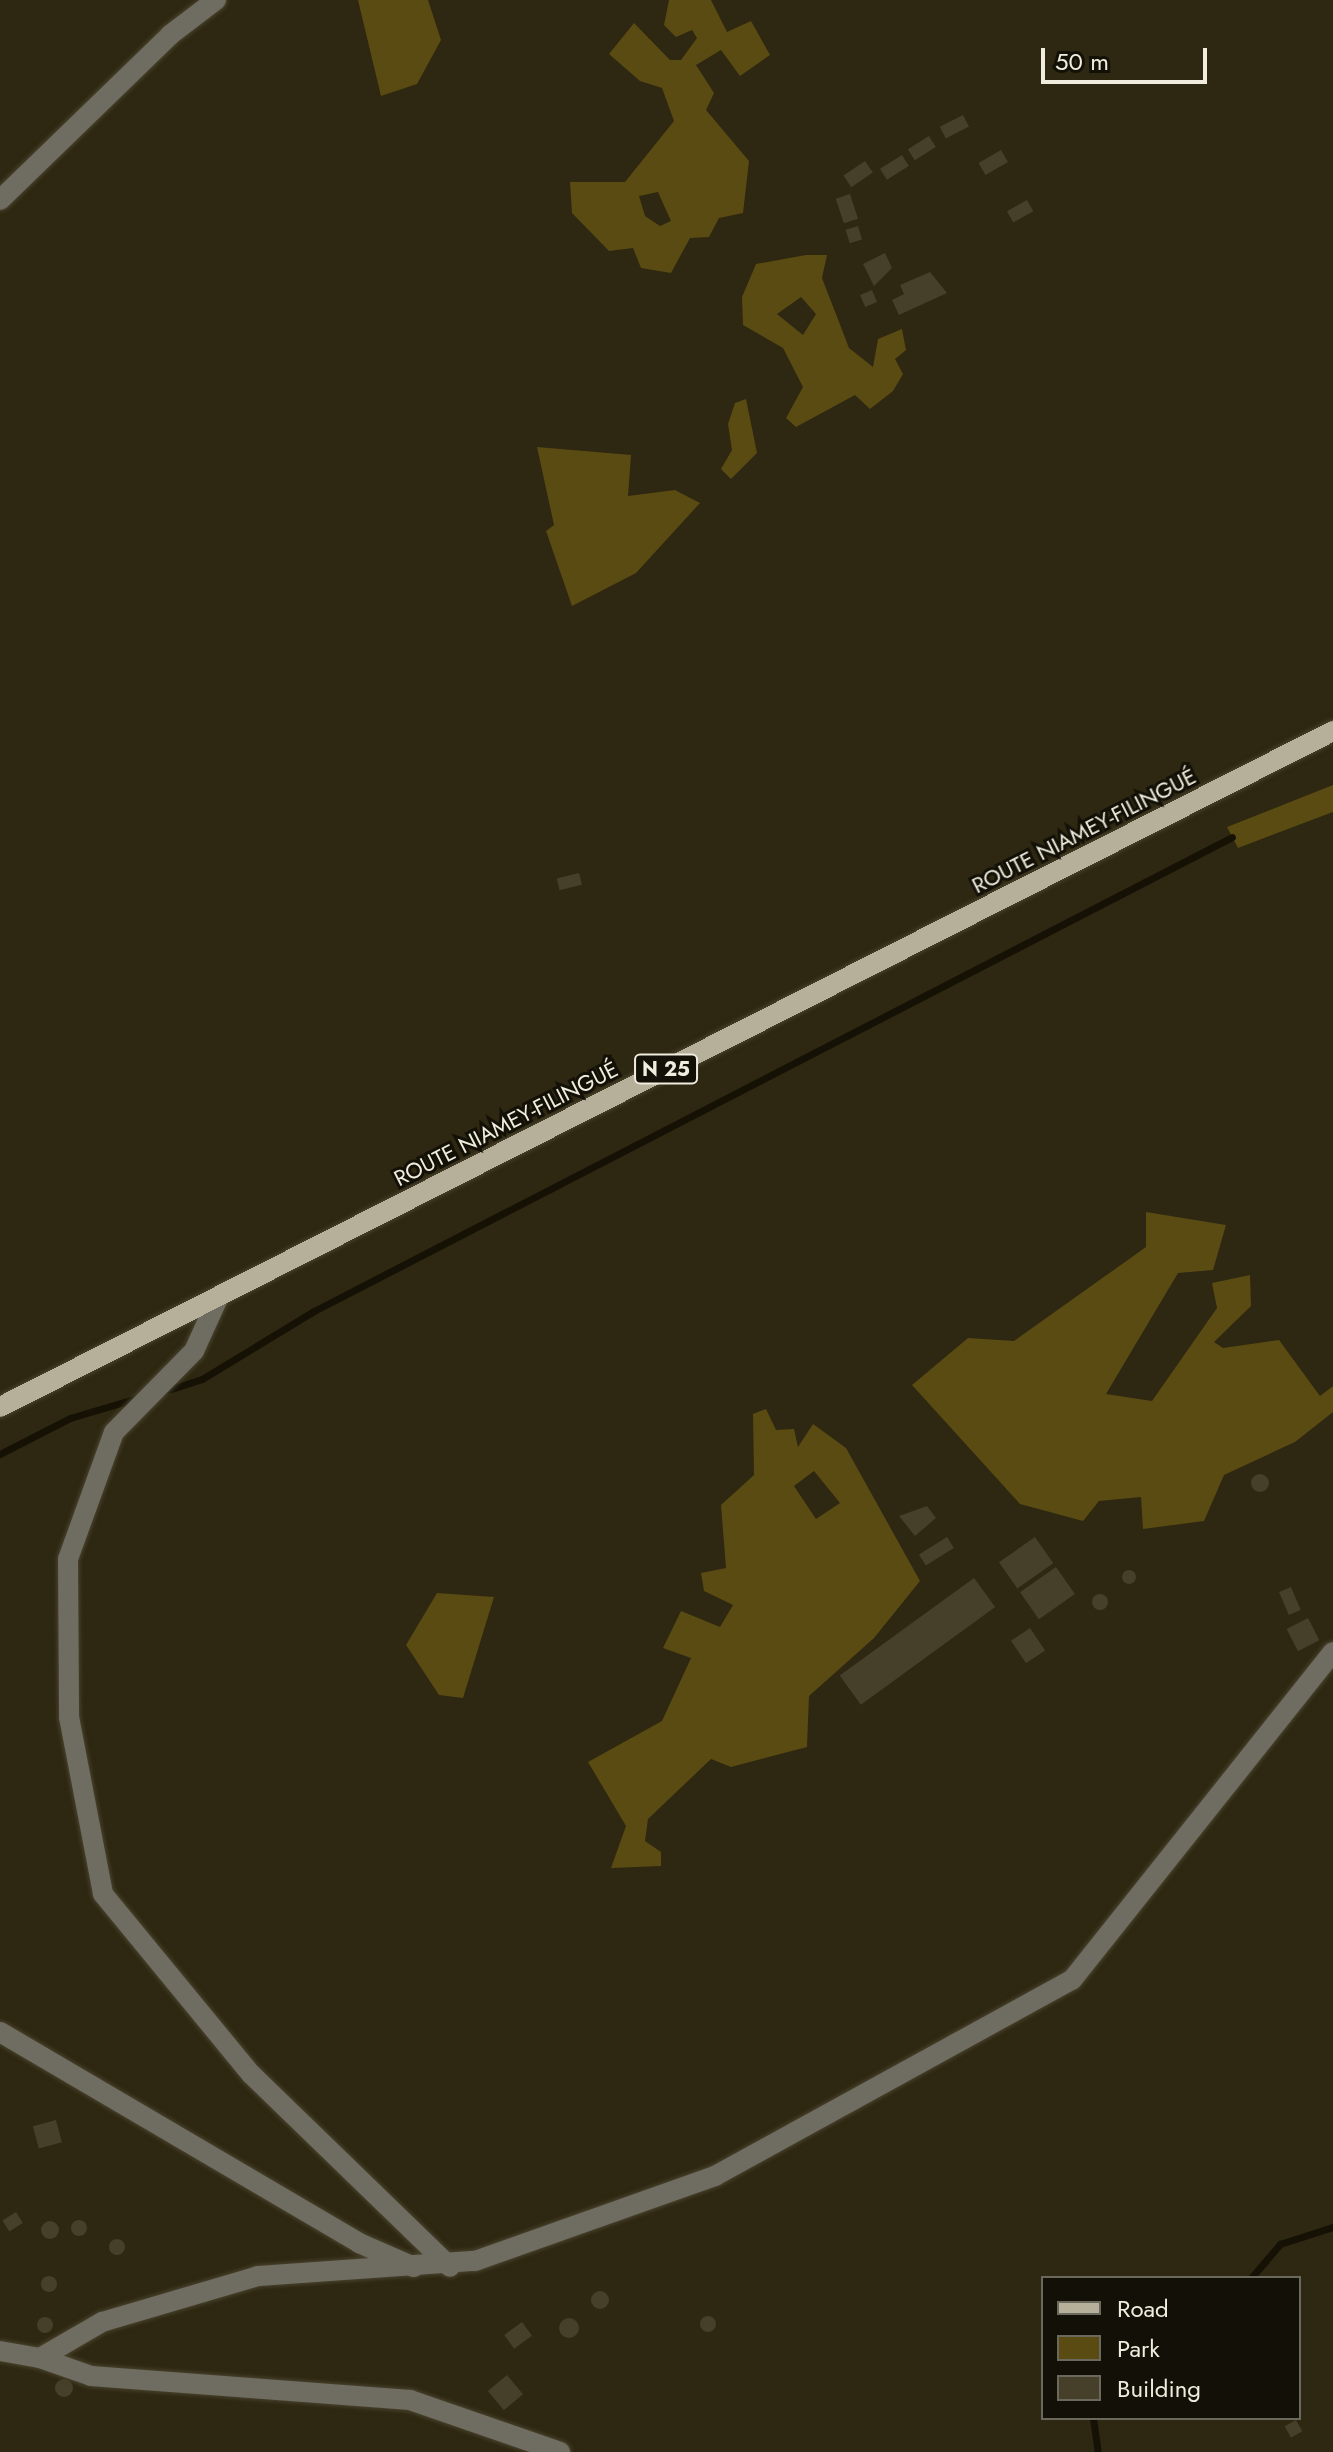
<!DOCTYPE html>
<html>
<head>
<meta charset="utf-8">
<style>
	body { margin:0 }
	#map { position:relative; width:1333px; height:2452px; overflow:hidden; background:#2e2711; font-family:Jost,sans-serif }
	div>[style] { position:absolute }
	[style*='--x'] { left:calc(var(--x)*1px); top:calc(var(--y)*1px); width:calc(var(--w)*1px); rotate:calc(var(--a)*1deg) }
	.green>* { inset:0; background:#594b12 }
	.stream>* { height:7px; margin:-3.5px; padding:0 3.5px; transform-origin:3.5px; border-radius:3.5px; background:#151105 }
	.building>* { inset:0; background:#463f29; transform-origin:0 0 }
	.round { border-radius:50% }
	.roads { filter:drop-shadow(0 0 2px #49432e) drop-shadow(0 0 2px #49432e) }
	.minor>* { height:20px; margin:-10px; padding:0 10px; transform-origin:10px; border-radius:10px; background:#6f6c61 }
	.primary>* { height:20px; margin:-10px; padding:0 10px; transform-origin:10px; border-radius:10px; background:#b6b09a }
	span { translate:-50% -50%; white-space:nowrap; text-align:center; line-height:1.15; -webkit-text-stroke:6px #131107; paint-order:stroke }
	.shield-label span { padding:2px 6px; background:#131107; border:2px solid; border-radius:6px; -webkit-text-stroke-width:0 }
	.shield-label { font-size:20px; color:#f0eddf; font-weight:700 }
	.street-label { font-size:22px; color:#f0eddf }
	.legend { position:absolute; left:1041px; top:2276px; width:260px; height:144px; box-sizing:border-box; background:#131107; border:2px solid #6b695d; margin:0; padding:10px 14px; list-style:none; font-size:24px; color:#f0eddf }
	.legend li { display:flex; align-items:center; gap:16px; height:40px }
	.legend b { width:40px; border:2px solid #6b695d }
	.scale { position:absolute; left:1041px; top:48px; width:166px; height:36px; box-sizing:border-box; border:4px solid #f0eddf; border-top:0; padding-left:10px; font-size:24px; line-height:28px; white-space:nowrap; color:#f0eddf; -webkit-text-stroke:6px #131107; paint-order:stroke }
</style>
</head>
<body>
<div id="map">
	<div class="green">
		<div style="clip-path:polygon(358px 0,428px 0,441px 40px,417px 84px,381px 96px)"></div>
		<div style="clip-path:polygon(evenodd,669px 0,711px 0,727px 32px,751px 21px,770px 55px,740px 76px,721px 50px,696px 65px,714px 93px,706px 110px,749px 161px,743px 213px,719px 218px,709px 237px,690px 238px,671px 273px,641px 268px,633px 248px,609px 251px,572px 213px,570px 182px,625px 182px,674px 121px,662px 88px,640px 81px,609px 54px,634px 23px,670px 60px,681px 60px,697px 38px,692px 30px,676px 37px,664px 25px,669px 0,658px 192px,671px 221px,660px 226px,645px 216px,639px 196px,658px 192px)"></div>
		<div style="clip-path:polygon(evenodd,806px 255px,827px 255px,822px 278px,849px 348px,873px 367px,878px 339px,902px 329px,906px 350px,895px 359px,903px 374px,893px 391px,870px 409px,855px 395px,796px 427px,786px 418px,803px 387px,783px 348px,743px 325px,742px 297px,756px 264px,806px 255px,801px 297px,816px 314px,803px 335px,777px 314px,801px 297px)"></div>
		<div style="clip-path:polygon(746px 399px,757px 453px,731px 479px,721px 469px,732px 450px,728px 424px,735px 403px)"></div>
		<div style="clip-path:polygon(537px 447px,631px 455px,628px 496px,675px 490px,700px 503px,636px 573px,572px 606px,546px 531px,554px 525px)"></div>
		<div style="clip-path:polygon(1333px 785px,1333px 812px,1238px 848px,1227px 827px)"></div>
		<div style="clip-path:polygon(1146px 1212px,1226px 1225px,1213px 1270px,1178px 1273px,1106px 1394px,1152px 1401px,1217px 1308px,1212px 1283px,1250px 1275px,1251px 1306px,1214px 1342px,1223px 1348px,1279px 1340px,1320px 1396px,1333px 1386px,1333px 1412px,1295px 1442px,1224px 1475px,1204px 1521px,1143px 1529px,1141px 1497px,1099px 1501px,1083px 1521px,1020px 1504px,912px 1385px,968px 1338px,1014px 1341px,1146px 1247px)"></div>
		<div style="clip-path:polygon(evenodd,766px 1409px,776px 1430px,794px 1429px,798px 1447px,813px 1424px,846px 1448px,920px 1581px,874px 1638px,809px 1696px,807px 1747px,731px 1767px,711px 1759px,648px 1819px,645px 1841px,661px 1852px,661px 1866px,611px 1868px,626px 1826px,588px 1762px,662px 1721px,691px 1658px,663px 1648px,681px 1611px,720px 1627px,733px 1605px,704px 1591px,701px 1573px,726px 1568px,721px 1505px,754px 1475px,753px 1414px,766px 1409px,814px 1471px,840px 1503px,816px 1519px,794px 1486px,814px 1471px)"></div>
		<div style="clip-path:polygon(437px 1593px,494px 1597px,463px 1698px,439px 1695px,406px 1645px)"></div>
	</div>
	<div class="stream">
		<div style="--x:162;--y:1392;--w:42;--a:-18"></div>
		<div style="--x:202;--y:1379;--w:131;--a:-31.3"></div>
		<div style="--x:314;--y:1311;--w:1033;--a:-27.31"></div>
		<div style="--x:0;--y:1454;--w:79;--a:-27.2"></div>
		<div style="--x:70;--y:1418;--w:71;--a:-16.4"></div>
		<div style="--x:1251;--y:2278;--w:45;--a:-49.5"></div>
		<div style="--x:1280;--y:2244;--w:56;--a:-17.8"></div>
		<div style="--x:1093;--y:2418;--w:34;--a:82"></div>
	</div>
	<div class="building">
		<div style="left:963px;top:115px;width:13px;height:26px;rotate:63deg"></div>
		<div style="left:929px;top:136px;width:13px;height:25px;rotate:58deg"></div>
		<div style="left:1001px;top:150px;width:14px;height:26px;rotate:60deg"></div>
		<div style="left:902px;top:155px;width:13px;height:26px;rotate:58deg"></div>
		<div style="left:865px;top:161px;width:14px;height:26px;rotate:56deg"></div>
		<div style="left:850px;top:194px;width:26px;height:15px;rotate:72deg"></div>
		<div style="left:1027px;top:200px;width:13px;height:23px;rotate:61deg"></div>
		<div style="left:858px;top:226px;width:14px;height:13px;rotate:73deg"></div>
		<div style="clip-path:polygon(885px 253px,892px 268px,874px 286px,863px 264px)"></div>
		<div style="clip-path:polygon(930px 272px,947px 293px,899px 315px,892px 300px,904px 294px,900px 285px)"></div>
		<div style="left:872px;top:290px;width:13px;height:13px;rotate:67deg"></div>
		<div style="left:579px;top:873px;width:12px;height:23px;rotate:76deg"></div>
		<div class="round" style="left:1251px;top:1474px;width:18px;height:18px"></div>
		<div style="clip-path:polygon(927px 1506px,936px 1518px,915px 1536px,899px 1516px)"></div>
		<div style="left:947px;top:1537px;width:13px;height:33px;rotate:58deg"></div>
		<div style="left:1035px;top:1537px;width:32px;height:44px;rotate:55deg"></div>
		<div style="left:1056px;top:1567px;width:33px;height:44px;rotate:55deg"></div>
		<div class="round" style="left:1122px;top:1570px;width:14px;height:14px"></div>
		<div style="left:974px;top:1578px;width:36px;height:166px;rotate:54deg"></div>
		<div style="left:1291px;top:1587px;width:25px;height:13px;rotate:67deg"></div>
		<div class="round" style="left:1092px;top:1594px;width:16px;height:16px"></div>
		<div style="left:1308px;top:1618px;width:25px;height:24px;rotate:63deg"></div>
		<div style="left:1030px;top:1628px;width:27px;height:23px;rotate:56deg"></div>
		<div style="left:56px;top:2120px;width:23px;height:24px;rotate:75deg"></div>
		<div style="left:16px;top:2212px;width:13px;height:16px;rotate:58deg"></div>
		<div class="round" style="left:71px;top:2220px;width:16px;height:16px"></div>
		<div class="round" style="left:41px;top:2221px;width:18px;height:18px"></div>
		<div class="round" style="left:109px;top:2239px;width:16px;height:16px"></div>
		<div class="round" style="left:41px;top:2276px;width:16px;height:16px"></div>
		<div class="round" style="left:591px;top:2291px;width:18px;height:18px"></div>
		<div class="round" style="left:700px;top:2316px;width:16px;height:16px"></div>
		<div class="round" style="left:37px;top:2317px;width:16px;height:16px"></div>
		<div class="round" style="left:559px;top:2318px;width:20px;height:20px"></div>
		<div style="left:522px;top:2322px;width:17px;height:22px;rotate:54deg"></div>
		<div style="left:507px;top:2375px;width:25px;height:25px;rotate:50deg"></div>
		<div class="round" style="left:55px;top:2379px;width:18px;height:18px"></div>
		<div style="left:1296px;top:2420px;width:13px;height:13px;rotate:61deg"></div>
	</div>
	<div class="roads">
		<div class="minor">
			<div style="--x:0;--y:200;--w:237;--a:-44.1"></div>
			<div style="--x:170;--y:35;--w:58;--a:-37.3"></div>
			<div style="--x:219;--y:1296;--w:60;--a:114.4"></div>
			<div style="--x:194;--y:1351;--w:114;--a:134.6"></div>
			<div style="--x:114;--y:1432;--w:135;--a:109.9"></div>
			<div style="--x:68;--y:1559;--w:158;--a:89.6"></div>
			<div style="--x:69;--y:1717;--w:180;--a:79.1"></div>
			<div style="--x:103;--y:1894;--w:233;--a:50.6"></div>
			<div style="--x:251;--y:2074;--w:277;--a:44.1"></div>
			<div style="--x:0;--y:2032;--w:416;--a:30.4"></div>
			<div style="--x:359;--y:2243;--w:60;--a:23.6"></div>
			<div style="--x:0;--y:2351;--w:41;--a:9.9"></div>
			<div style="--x:40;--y:2358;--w:72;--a:-30.1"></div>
			<div style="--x:102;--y:2322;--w:163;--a:-16.4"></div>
			<div style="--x:258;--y:2276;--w:218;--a:-4"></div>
			<div style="--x:475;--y:2261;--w:255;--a:-19.5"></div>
			<div style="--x:715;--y:2176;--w:407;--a:-28.8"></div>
			<div style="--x:1072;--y:1980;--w:419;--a:-51.5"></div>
			<div style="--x:40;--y:2358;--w:54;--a:19.4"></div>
			<div style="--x:91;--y:2376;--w:320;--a:4.3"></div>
			<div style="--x:410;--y:2400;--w:159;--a:19.1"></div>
		</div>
		<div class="primary">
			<div style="--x:0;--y:1407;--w:1495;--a:-26.89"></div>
		</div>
	</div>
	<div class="shield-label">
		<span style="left:666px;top:1069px">N 25</span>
	</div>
	<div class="street-label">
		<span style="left:1084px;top:831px;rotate:-27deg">ROUTE NIAMEY-FILINGUÉ</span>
		<span style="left:506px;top:1124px;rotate:-27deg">ROUTE NIAMEY-FILINGUÉ</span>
	</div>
	<ul class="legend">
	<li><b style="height:10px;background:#b6b09a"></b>Road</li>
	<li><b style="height:22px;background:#594b12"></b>Park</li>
	<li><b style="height:22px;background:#463f29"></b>Building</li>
	</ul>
	<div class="scale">50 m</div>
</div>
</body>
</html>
